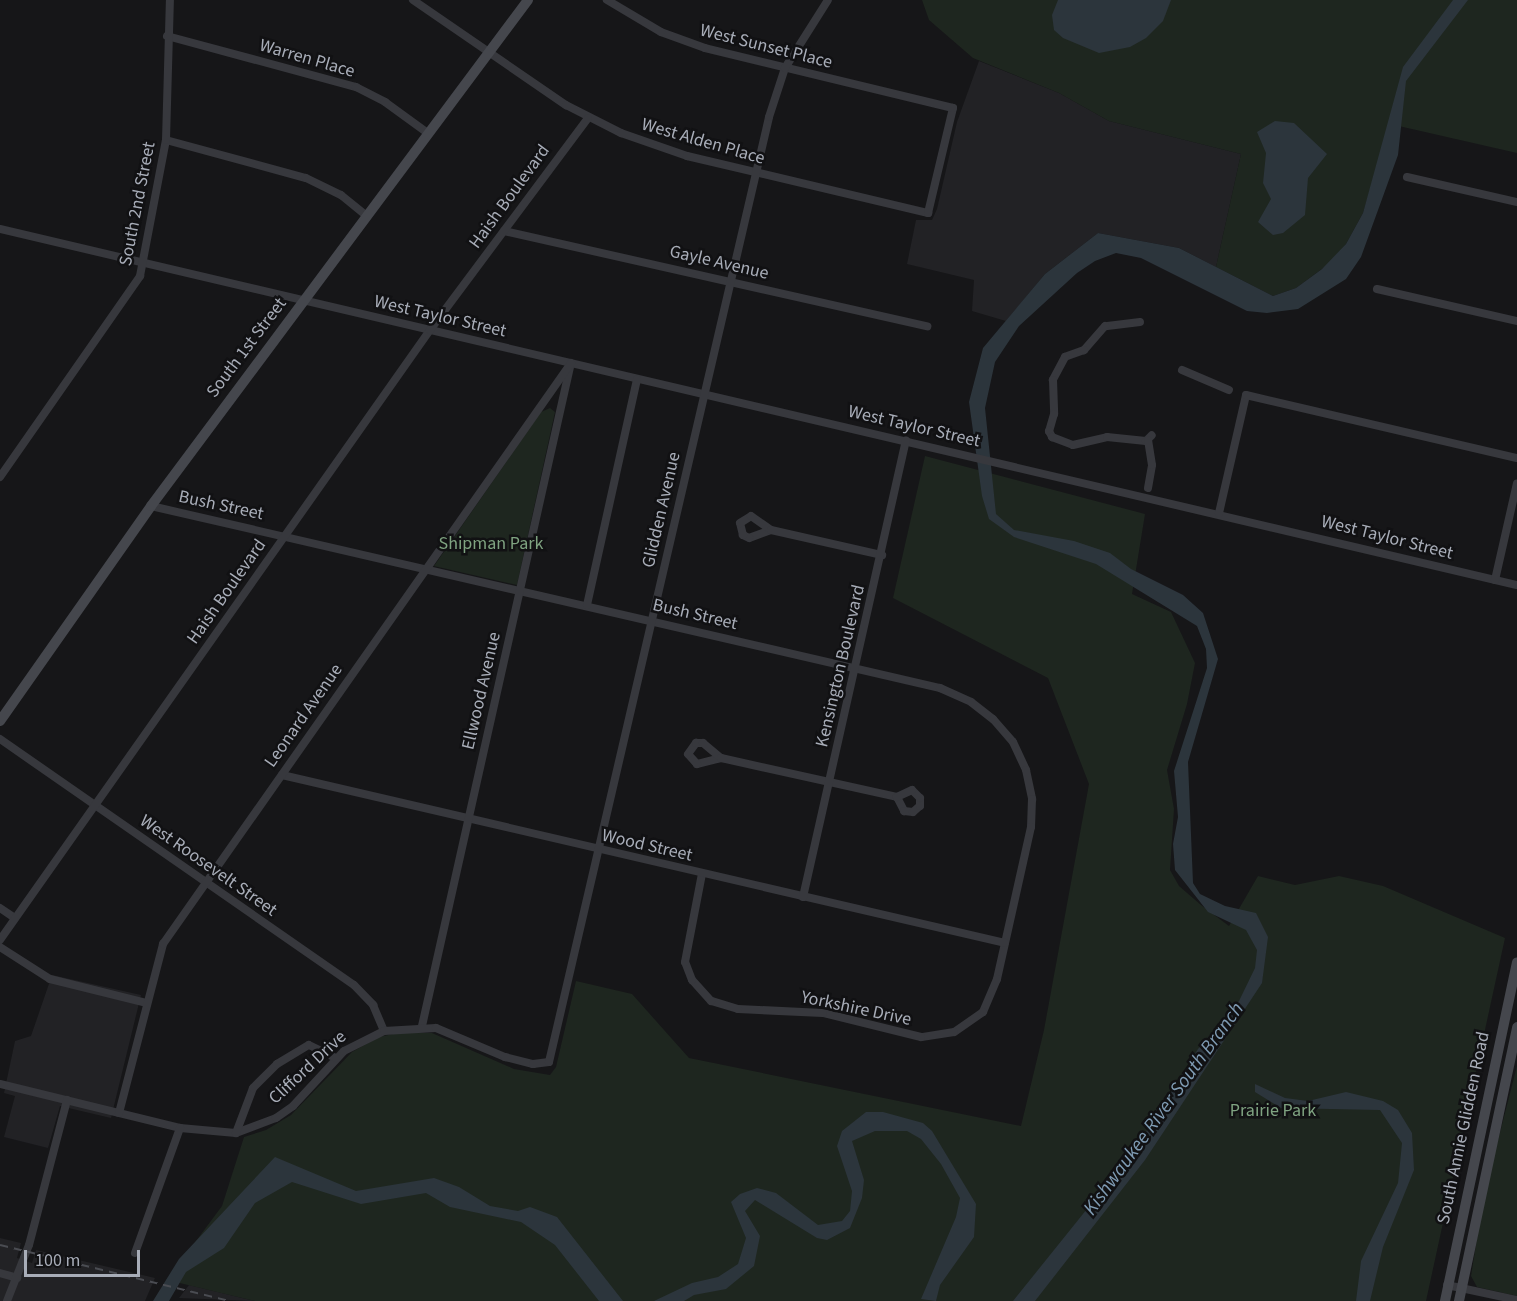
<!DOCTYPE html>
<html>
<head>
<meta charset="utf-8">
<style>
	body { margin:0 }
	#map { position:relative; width:1517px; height:1301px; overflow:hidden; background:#161618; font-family:"Source Sans 3",sans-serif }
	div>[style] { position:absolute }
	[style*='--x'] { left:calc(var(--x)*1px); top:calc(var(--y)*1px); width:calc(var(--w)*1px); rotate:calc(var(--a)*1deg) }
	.built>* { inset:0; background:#222225 }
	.green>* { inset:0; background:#1e261f }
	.water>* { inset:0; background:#2c353c }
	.street>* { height:8px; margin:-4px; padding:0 4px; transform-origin:4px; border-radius:4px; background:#37383d }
	.secondary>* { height:10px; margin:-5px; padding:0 5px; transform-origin:5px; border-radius:5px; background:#45474d }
	.rail>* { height:2px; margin-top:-1px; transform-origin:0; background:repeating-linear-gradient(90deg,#4a4c52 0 8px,transparent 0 14px) }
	span { translate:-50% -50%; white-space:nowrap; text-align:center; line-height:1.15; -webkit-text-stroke:5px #111113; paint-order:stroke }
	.street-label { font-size:18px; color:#a8adb8 }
	.park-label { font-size:18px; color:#7fa381 }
	.water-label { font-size:20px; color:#7f9bb3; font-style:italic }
	.scale { position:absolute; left:24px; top:1250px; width:116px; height:27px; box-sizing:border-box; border:3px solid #a8adb8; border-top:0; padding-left:8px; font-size:18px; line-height:21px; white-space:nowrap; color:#a8adb8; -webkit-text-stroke:4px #111113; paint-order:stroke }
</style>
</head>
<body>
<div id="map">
	<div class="built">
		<div style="clip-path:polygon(979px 61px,1059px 93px,1109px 121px,1241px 154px,1216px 267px,1179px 248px,1098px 233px,1045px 274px,1006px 321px,972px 311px,974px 280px,907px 264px,916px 220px,932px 220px,937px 209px,957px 122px)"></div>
		<div style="clip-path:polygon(52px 975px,141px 995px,111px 1118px,60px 1106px,48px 1148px,4px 1137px,15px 1096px,4px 1093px,15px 1041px,31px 1036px)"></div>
		<div style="clip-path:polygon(0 1238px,21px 1243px,17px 1258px,32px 1263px,36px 1250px,155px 1278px,145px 1301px,0 1301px)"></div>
		<div style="clip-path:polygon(189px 1285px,255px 1301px,179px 1298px)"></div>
	</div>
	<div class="green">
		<div style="clip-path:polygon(922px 0,1517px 0,1517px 153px,1390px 124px,1363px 213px,1346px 244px,1330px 263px,1296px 288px,1273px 296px,1216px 267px,1241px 154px,1109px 121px,1059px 93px,973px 58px,929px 20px)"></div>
		<div style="clip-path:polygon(550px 408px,555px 412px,517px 585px,434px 566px,541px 412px)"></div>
		<div style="clip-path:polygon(925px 456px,1145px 514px,1132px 594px,1171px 612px,1195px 663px,1187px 704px,1167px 770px,1174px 809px,1170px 870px,1179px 886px,1201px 905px,1229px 926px,1258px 876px,1295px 885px,1339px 876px,1383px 886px,1505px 938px,1426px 1301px,255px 1301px,167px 1280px,222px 1206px,244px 1137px,266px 1130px,291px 1115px,352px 1052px,379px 1037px,398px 1033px,432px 1033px,514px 1069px,550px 1075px,556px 1067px,576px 981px,632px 994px,689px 1058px,1021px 1126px,1044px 1030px,1089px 784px,1048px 678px,893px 598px)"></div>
		<div style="clip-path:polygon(1517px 1066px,1517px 1296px,1477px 1287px,1471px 1276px,1484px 1195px)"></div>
	</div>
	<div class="water">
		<div style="clip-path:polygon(1058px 0,1171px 0,1163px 21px,1146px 38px,1130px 47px,1099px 53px,1063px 38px,1054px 30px,1052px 15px)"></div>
		<div style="clip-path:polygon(1453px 0,1468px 0,1406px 81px,1398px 155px,1361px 257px,1346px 279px,1298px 309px,1267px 313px,1247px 311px,1141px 258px,1116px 253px,1095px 261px,1077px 273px,1019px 326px,995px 362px,985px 408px,996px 514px,1014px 530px,1074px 541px,1110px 553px,1131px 569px,1183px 595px,1203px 613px,1218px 659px,1188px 762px,1193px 883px,1200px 894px,1225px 906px,1256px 913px,1268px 937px,1262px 983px,1145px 1160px,1035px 1301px,1013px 1301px,1136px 1148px,1198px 1049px,1239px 1001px,1255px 968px,1257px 950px,1246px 930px,1208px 912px,1175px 870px,1173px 844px,1178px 817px,1174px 771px,1207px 668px,1206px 649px,1197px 626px,1096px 564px,1014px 537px,989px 519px,982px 496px,969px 402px,983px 348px,1045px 274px,1098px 233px,1179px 248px,1273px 296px,1296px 288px,1322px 269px,1346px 244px,1363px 213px,1403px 67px)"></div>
		<div style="clip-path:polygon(1275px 121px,1294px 123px,1327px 154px,1308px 178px,1305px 215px,1283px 233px,1273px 235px,1258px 222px,1271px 199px,1263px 183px,1266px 153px,1257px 132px)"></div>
		<div style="clip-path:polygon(1255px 1084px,1285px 1098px,1308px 1101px,1346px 1092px,1383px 1101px,1398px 1110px,1412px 1133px,1414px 1170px,1383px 1247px,1370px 1301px,1356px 1301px,1361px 1261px,1398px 1183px,1402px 1143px,1380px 1110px,1281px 1108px,1255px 1092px)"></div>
		<div style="clip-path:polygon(866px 1112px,883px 1112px,923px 1123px,932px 1131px,976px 1204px,974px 1237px,940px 1285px,936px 1301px,921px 1299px,956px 1217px,960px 1198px,941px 1164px,921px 1139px,907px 1131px,875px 1131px,852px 1141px,864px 1180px,862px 1198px,850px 1228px,827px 1240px,817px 1238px,755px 1200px,745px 1211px,760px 1236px,754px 1266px,726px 1289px,694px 1295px,684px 1301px,654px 1301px,692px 1283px,718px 1277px,738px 1264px,746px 1238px,731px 1202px,740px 1194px,757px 1188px,776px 1193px,818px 1225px,842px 1221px,850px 1211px,852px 1191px,837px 1146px,842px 1131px)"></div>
		<div style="clip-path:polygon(275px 1157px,356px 1191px,434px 1178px,459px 1187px,490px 1206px,518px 1211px,530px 1207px,557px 1217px,623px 1301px,599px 1301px,555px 1245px,521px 1222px,450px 1207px,426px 1193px,361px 1204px,292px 1182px,255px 1203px,224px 1248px,186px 1272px,169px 1301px,153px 1301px,179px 1259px)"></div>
	</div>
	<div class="street">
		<div style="--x:413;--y:0;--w:186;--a:34.5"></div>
		<div style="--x:566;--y:105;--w:62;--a:27"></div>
		<div style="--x:621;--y:133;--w:70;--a:19.2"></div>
		<div style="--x:687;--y:156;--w:248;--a:13.3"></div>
		<div style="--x:928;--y:213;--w:108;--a:-76.6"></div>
		<div style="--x:953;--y:108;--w:255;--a:-166.4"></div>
		<div style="--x:705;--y:48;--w:47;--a:-160"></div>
		<div style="--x:661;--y:32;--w:63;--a:-149.3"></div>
		<div style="--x:167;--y:36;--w:196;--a:15.1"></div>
		<div style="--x:356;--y:87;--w:33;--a:27"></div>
		<div style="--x:385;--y:102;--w:54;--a:36"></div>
		<div style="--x:166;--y:140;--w:145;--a:15.2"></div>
		<div style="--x:306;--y:178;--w:39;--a:26"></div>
		<div style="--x:341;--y:195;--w:33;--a:39"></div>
		<div style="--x:1407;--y:177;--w:113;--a:12.8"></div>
		<div style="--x:0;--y:229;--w:1558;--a:13.21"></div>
		<div style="--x:504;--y:231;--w:434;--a:12.7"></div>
		<div style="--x:1377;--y:289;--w:144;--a:12.9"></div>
		<div style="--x:1140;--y:322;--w:35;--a:173"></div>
		<div style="--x:1105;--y:326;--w:32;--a:131"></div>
		<div style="--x:1084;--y:350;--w:20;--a:160"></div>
		<div style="--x:1065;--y:357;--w:26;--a:118"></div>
		<div style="--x:1053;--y:380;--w:34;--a:88"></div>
		<div style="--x:1054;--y:414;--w:18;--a:106"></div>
		<div style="--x:1049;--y:431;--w:7;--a:63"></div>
		<div style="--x:1052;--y:437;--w:22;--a:21"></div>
		<div style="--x:1073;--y:445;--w:35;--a:-13"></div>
		<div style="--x:1107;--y:437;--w:39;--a:6"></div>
		<div style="--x:1146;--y:441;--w:8;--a:-45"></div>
		<div style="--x:1182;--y:370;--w:51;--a:23.1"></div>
		<div style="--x:0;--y:477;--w:245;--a:-55.1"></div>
		<div style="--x:140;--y:276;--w:138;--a:-79.2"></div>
		<div style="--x:166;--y:140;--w:140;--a:-88.4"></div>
		<div style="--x:1148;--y:488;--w:23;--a:-80"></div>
		<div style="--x:1152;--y:465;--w:25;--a:-99"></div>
		<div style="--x:151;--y:506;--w:810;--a:12.99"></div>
		<div style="--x:940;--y:688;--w:34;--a:24"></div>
		<div style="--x:971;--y:702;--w:28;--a:38"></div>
		<div style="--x:993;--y:719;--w:30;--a:49"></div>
		<div style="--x:1013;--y:742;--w:31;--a:65"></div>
		<div style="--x:1026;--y:770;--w:30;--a:78"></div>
		<div style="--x:1032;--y:799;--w:28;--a:92"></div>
		<div style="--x:1031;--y:827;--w:156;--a:102.6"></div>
		<div style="--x:997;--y:979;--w:36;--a:113"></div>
		<div style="--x:983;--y:1012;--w:35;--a:145"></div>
		<div style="--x:954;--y:1032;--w:33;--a:171"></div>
		<div style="--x:921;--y:1037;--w:101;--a:-166.2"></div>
		<div style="--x:823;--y:1013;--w:85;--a:-177.3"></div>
		<div style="--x:738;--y:1009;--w:28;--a:-163"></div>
		<div style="--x:711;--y:1001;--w:28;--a:-132"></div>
		<div style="--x:692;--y:980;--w:19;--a:-111"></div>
		<div style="--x:685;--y:962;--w:90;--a:-79.1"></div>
		<div style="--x:1219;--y:513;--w:121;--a:-77.1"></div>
		<div style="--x:1246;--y:395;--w:278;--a:13.1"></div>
		<div style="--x:771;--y:530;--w:23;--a:160"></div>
		<div style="--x:749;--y:538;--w:7;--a:-153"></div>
		<div style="--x:743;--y:535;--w:12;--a:-104"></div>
		<div style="--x:740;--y:523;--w:13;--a:-32"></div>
		<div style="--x:751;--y:516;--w:24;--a:35"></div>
		<div style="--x:771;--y:530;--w:114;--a:12.7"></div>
		<div style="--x:1495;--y:580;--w:99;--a:-77.2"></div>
		<div style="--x:587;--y:605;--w:231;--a:-77.5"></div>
		<div style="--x:0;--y:739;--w:431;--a:34.8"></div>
		<div style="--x:354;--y:985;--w:28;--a:46"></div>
		<div style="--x:373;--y:1005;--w:28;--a:67"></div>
		<div style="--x:721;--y:758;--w:25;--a:166"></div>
		<div style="--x:697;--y:764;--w:13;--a:-132"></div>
		<div style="--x:688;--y:754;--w:14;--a:-54"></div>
		<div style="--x:696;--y:743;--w:7;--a:0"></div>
		<div style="--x:703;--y:743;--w:23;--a:40"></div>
		<div style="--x:721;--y:758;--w:180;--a:12.5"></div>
		<div style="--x:897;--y:797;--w:16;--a:63"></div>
		<div style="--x:904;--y:811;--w:9;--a:6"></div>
		<div style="--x:913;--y:812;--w:9;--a:-41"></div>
		<div style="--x:920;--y:806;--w:8;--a:-90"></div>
		<div style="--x:920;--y:798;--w:11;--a:-135"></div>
		<div style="--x:912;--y:790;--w:17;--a:155"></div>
		<div style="--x:282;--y:775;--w:742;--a:13.08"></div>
		<div style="--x:803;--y:897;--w:468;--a:-77.3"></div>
		<div style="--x:0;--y:908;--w:18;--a:34"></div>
		<div style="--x:0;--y:940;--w:746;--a:-54.82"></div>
		<div style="--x:430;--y:330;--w:264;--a:-53.3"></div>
		<div style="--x:0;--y:947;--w:59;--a:32.6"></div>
		<div style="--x:50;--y:979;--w:99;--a:14"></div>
		<div style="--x:422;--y:1026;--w:675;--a:-77.34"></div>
		<div style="--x:0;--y:1084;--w:185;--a:13.7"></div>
		<div style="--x:180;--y:1128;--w:56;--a:5.1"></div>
		<div style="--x:236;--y:1133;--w:43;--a:-20.6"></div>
		<div style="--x:276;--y:1118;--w:21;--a:-35"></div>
		<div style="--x:293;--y:1106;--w:75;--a:-47.2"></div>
		<div style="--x:344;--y:1051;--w:45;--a:-26.6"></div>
		<div style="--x:384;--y:1031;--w:52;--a:-3.3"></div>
		<div style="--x:436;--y:1028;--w:75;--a:22.8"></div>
		<div style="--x:505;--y:1057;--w:29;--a:14"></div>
		<div style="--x:533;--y:1064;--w:16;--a:-7"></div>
		<div style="--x:549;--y:1062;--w:970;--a:-76.89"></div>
		<div style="--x:769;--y:117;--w:52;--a:-71.9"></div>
		<div style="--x:785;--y:68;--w:80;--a:-57.7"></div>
		<div style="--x:119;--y:1113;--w:175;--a:-75.4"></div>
		<div style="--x:163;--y:944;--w:710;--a:-54.92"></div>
		<div style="--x:236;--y:1133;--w:48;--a:-69.3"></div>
		<div style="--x:253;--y:1088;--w:34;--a:-45"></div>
		<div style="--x:277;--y:1064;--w:37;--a:-31"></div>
		<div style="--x:309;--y:1045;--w:30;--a:26"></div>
		<div style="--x:135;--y:1253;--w:133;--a:-70.2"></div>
		<div style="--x:0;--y:1273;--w:18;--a:16"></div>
		<div style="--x:1447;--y:1285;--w:72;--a:12.1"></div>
		<div style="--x:7;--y:1301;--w:60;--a:-68.6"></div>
		<div style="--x:29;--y:1245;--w:150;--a:-75.3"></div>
	</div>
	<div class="secondary">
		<div style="--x:0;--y:721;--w:263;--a:-54.9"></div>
		<div style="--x:151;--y:506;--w:631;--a:-53.31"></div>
		<div style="--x:1445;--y:1301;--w:346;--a:-78"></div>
		<div style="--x:1459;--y:1301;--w:280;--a:-78"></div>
	</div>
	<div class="rail">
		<div style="--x:0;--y:1245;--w:237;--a:13.7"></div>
	</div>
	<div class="street-label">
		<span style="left:766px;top:47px;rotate:14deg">West Sunset Place</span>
		<span style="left:307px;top:59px;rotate:16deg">Warren Place</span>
		<span style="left:703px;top:142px;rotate:16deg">West Alden Place</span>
		<span style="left:510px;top:197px;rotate:-54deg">Haish Boulevard</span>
		<span style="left:138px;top:204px;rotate:-79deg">South 2nd Street</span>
		<span style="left:719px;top:263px;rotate:13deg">Gayle Avenue</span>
		<span style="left:440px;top:317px;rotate:13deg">West Taylor Street</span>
		<span style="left:247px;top:348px;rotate:-53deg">South 1st Street</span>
		<span style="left:914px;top:427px;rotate:13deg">West Taylor Street</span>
		<span style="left:221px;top:506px;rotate:12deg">Bush Street</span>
		<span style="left:662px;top:510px;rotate:-77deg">Glidden Avenue</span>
		<span style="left:1387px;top:538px;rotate:14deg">West Taylor Street</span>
		<span style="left:227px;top:592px;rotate:-55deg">Haish Boulevard</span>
		<span style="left:695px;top:615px;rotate:13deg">Bush Street</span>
		<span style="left:841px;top:666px;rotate:-77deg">Kensington Boulevard</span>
		<span style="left:482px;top:691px;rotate:-77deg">Ellwood Avenue</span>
		<span style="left:304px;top:716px;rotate:-55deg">Leonard Avenue</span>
		<span style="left:647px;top:846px;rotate:13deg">Wood Street</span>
		<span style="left:208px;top:866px;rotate:35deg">West Roosevelt Street</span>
		<span style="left:856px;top:1009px;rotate:12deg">Yorkshire Drive</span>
		<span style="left:308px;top:1068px;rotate:-43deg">Clifford Drive</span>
		<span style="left:1464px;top:1128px;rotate:-78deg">South Annie Glidden Road</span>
	</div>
	<div class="park-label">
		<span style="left:491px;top:544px">Shipman Park</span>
		<span style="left:1273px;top:1111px">Prairie Park</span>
	</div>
	<div class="water-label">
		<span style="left:1164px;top:1109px;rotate:-54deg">Kishwaukee River South Branch</span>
	</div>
	<div class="scale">100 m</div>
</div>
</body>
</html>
